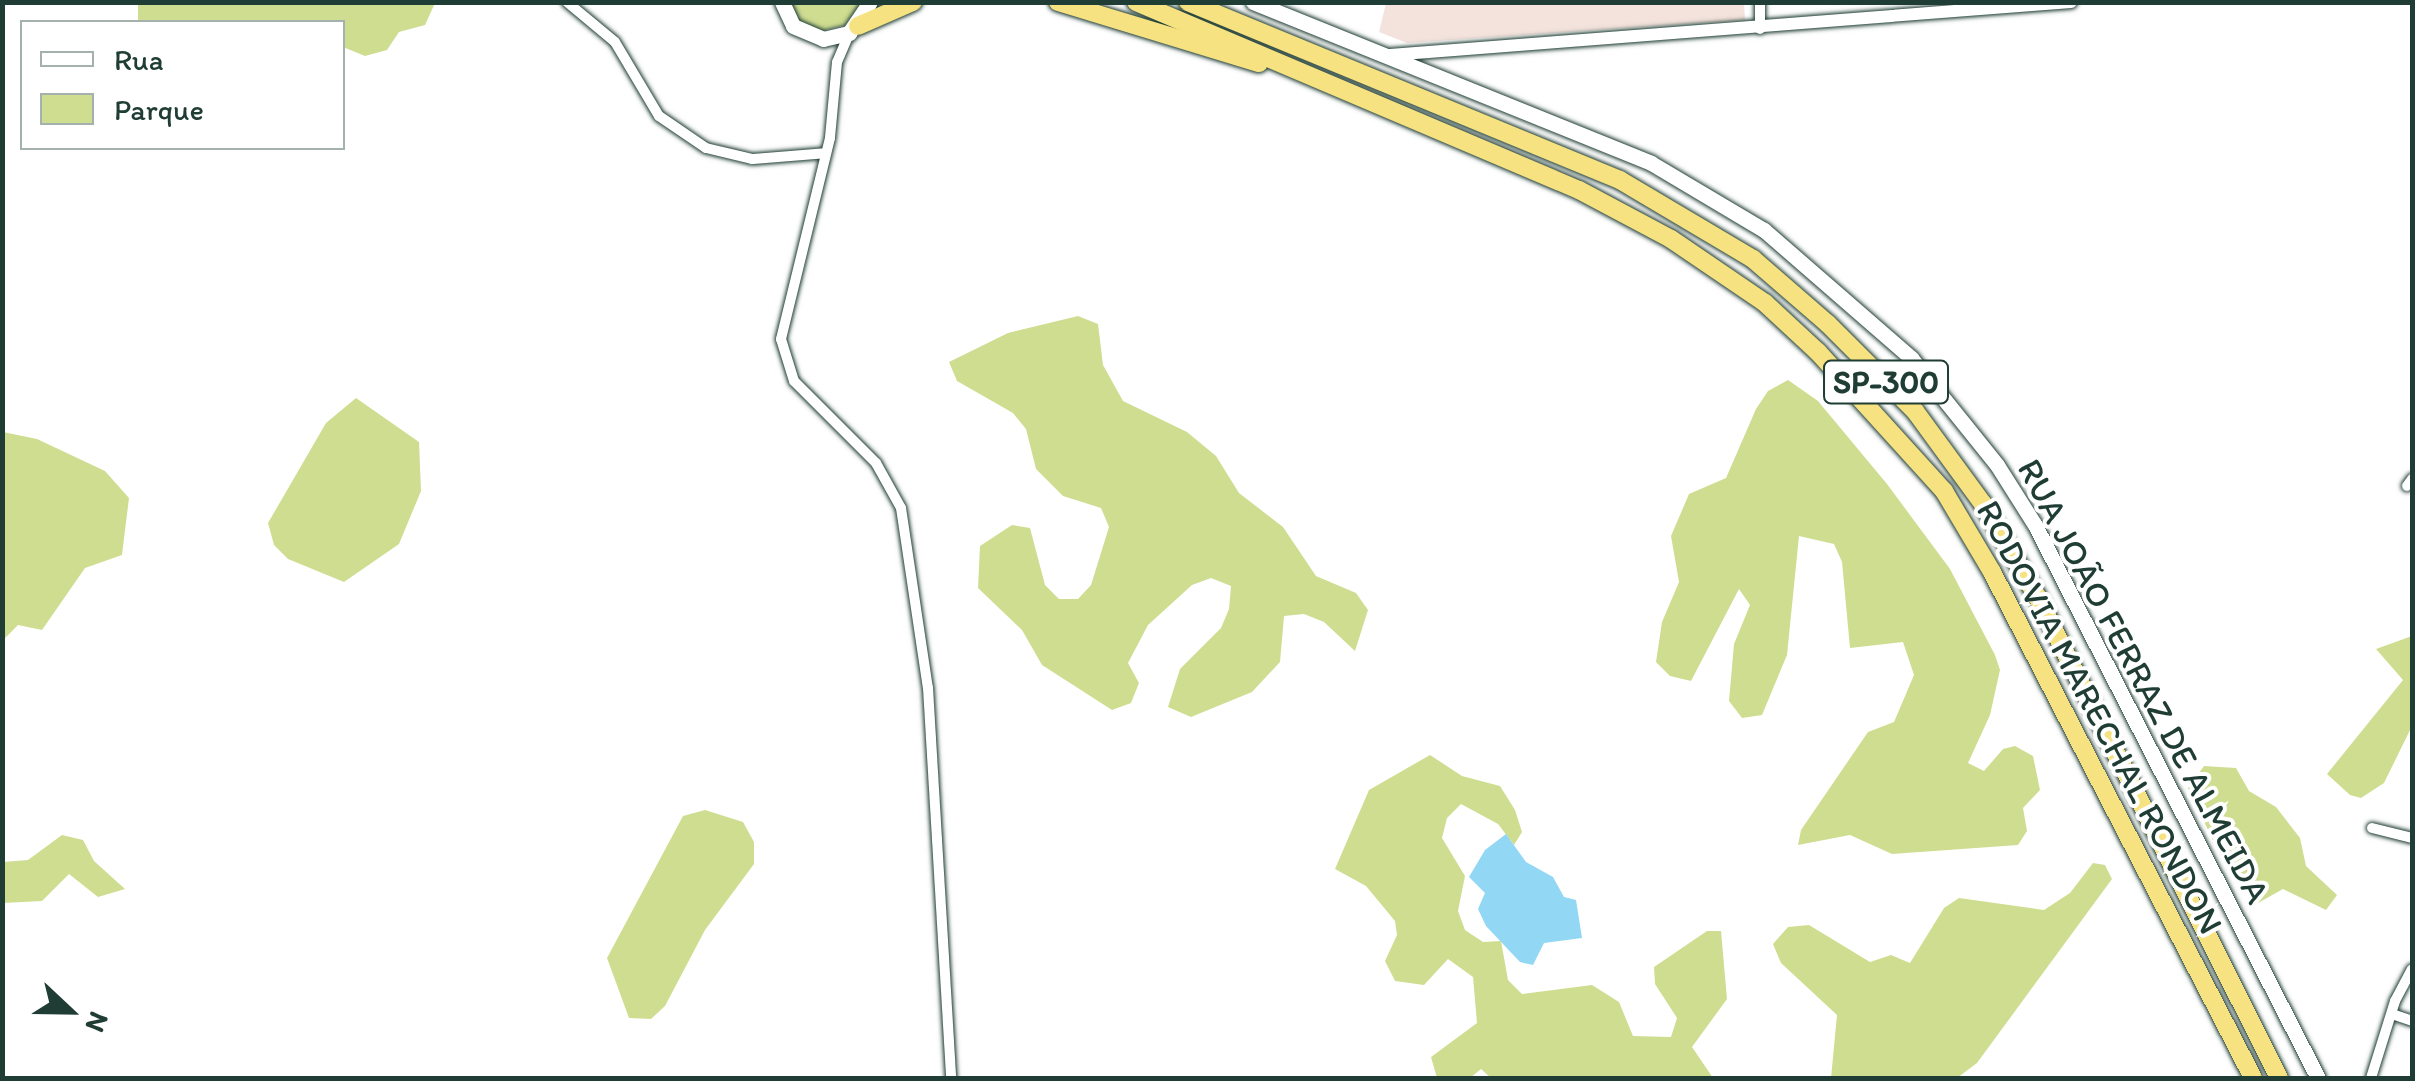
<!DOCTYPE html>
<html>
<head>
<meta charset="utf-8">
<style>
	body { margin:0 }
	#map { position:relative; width:2415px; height:1081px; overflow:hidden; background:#fff; font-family:Itim,sans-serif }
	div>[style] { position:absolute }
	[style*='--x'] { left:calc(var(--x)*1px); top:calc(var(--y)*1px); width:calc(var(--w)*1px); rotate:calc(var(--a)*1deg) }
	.built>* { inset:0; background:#f4e3dd }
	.green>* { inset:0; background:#cfdd91 }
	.water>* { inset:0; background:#92d7f4 }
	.roads { filter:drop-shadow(0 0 2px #1f3d34) drop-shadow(0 0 2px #1f3d34) }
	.minor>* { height:10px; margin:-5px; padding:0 5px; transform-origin:5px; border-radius:5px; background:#fff }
	.tertiary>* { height:12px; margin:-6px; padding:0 6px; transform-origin:6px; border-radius:6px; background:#fff }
	.secondary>* { height:15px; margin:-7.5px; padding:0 7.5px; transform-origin:7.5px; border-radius:7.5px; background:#fff }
	.trunk>* { height:18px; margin:-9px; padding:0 9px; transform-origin:9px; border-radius:9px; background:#f6e281 }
	span { translate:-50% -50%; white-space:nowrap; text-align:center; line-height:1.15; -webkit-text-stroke:8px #fff; paint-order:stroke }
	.shield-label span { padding:2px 8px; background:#fff; border:2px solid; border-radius:8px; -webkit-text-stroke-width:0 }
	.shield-label { font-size:32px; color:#1f3d34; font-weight:700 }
	.street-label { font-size:35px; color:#1f3d34 }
	.frame { position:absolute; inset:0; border:5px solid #1f3d34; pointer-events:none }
	.legend { position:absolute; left:20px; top:20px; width:325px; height:130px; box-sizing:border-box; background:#fff; border:2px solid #a5b1ae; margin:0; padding:12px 18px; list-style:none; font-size:30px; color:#1f3d34 }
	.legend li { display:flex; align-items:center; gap:20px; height:50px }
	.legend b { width:50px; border:2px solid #a5b1ae }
	.north { position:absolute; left:20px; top:961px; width:100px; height:100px; -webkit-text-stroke:8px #fff; paint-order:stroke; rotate:112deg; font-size:28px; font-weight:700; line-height:40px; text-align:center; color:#1f3d34 }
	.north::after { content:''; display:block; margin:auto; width:35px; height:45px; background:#1f3d34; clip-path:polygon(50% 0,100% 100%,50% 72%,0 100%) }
</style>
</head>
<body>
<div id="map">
	<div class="built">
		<div style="clip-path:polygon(1386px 3px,1744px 3px,1745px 20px,1407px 43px,1379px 32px)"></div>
	</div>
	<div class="green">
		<div style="clip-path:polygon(138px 3px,435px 3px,425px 25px,399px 32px,387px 50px,365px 56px,343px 47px,342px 22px,138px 22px)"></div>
		<div style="clip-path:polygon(788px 3px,861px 3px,845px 25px,821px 31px,799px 21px)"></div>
		<div style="clip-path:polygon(1078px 316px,1098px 324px,1103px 365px,1123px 401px,1187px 432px,1216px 456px,1239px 493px,1283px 527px,1316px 576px,1356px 593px,1368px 610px,1355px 651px,1324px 622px,1304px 614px,1284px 616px,1280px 662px,1252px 692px,1191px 717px,1168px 707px,1180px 669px,1221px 628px,1229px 609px,1231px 586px,1211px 578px,1192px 585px,1148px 625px,1128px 663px,1139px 683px,1131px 703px,1112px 710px,1042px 665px,1022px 630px,978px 588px,980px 546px,1012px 525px,1030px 528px,1045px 585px,1059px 599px,1078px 599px,1091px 585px,1109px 527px,1101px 508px,1063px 496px,1036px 469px,1026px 429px,1013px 413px,957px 381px,949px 362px,1008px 333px)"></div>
		<div style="clip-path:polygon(1788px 380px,1818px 401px,1887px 484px,1950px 569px,1995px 655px,2000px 670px,1990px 715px,1968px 763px,1984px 771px,2003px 749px,2015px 746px,2033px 756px,2040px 790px,2023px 808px,2027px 831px,2018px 845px,1892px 854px,1850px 835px,1798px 845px,1801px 830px,1868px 732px,1894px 722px,1914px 675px,1903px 642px,1850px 648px,1842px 562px,1834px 544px,1799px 536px,1787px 655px,1762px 715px,1742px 718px,1729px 701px,1734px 644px,1750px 605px,1739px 589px,1691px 681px,1670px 676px,1656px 662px,1662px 622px,1679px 582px,1671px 536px,1689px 494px,1726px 478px,1756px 409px,1768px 391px)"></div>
		<div style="clip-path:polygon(356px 398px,419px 442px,421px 491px,399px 544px,344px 582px,288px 559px,274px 545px,268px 523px,326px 423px)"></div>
		<div style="clip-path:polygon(3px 432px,37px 439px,105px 471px,129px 498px,122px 555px,85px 568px,42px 630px,18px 625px,3px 640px)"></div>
		<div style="clip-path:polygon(2412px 636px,2412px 726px,2384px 783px,2361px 798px,2350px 795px,2327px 774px,2403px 680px,2376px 649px)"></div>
		<div style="clip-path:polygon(1430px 755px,1462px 776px,1500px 786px,1515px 810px,1522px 832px,1514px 845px,1498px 824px,1461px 804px,1447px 818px,1442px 838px,1465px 876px,1458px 911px,1465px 930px,1483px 942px,1501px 941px,1508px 980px,1522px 994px,1592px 985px,1619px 1002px,1633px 1036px,1671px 1037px,1677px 1018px,1655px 984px,1654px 967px,1707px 931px,1721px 931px,1727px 999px,1692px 1047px,1713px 1078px,1491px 1078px,1481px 1069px,1470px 1078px,1437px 1078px,1431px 1057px,1477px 1023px,1473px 977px,1448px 959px,1424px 985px,1395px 981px,1385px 961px,1397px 935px,1395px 921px,1366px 886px,1335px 869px,1369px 790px)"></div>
		<div style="clip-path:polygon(2204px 766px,2236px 768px,2249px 791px,2276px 807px,2300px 838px,2306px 866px,2337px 895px,2326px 910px,2283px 889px,2258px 903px,2222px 859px,2188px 788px)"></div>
		<div style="clip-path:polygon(705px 810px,743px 822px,754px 842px,754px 864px,705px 930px,665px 1006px,651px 1019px,629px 1018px,607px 958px,683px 816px)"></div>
		<div style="clip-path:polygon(62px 835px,83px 840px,94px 861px,125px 889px,98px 897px,69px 874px,42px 901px,3px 903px,3px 862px,28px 860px)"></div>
		<div style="clip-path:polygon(2093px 863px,2105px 865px,2112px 879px,1977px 1063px,1957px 1078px,1831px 1078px,1837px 1015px,1781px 963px,1773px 944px,1788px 927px,1809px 925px,1870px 962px,1891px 955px,1910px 963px,1944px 908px,1959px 898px,2044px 910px,2070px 893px)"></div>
	</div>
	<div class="water">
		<div style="clip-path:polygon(1506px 834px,1526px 862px,1553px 877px,1564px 897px,1576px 900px,1582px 938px,1544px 943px,1533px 965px,1520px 962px,1486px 926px,1478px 909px,1485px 893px,1469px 877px,1485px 850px)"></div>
	</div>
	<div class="roads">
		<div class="minor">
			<div style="--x:567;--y:2;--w:62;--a:39.8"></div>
			<div style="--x:615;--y:42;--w:86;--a:59.3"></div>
			<div style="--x:659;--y:116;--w:57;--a:34.2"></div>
			<div style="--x:706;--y:148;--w:47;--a:13.4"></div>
			<div style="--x:752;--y:159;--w:74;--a:-4.6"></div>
			<div style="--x:1760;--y:2;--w:27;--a:90"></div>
			<div style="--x:849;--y:34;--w:30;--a:113"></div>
			<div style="--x:837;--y:62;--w:76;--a:95.3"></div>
			<div style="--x:830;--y:138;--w:207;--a:103.7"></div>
			<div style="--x:781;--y:339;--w:44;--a:72.8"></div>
			<div style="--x:794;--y:381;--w:116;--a:45"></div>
			<div style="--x:876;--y:463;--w:51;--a:60.9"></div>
			<div style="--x:901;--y:508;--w:182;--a:81.5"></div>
			<div style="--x:928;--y:688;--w:391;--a:86.6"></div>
			<div style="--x:2407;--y:486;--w:9;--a:-54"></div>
			<div style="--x:2372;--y:828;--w:41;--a:14"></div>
			<div style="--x:2392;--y:1014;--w:21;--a:19"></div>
			<div style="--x:2371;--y:1078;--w:81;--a:-72.7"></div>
			<div style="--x:2395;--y:1001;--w:36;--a:-62"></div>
		</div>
		<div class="tertiary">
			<div style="--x:1390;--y:55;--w:683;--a:-4.45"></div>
		</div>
		<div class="secondary">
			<div style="--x:782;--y:2;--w:26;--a:65"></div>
			<div style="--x:793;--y:26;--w:33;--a:23"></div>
			<div style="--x:823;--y:39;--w:27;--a:-13"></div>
			<div style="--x:849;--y:33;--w:37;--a:-56"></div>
			<div style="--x:1253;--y:2;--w:429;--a:22"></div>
			<div style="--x:1651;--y:163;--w:131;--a:30.7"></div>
			<div style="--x:1764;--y:230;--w:195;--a:41"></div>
			<div style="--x:1911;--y:358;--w:137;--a:51.2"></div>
			<div style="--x:1997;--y:465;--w:71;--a:57.7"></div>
			<div style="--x:2035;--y:525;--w:621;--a:62.9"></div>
		</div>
		<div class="trunk">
			<div style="--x:1058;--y:2;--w:210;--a:16.9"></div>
			<div style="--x:1136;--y:2;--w:481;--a:23"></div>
			<div style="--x:1579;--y:190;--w:104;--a:28"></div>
			<div style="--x:1671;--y:239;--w:114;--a:34.2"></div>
			<div style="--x:1765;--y:303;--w:72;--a:42.8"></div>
			<div style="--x:1818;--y:352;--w:188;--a:47.8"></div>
			<div style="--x:1944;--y:491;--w:94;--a:59.3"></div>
			<div style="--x:1992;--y:572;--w:569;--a:62.71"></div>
			<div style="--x:1188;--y:2;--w:467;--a:22.4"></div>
			<div style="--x:1620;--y:180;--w:155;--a:30.7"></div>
			<div style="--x:1753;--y:259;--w:99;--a:40.9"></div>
			<div style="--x:1828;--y:324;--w:123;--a:45"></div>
			<div style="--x:1915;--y:411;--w:115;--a:53.8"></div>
			<div style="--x:1983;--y:504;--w:109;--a:59.7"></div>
			<div style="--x:2038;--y:598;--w:537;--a:63.34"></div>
			<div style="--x:858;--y:26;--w:60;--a:-23.6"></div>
		</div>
	</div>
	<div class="shield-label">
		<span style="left:1886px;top:382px">SP-300</span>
	</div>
	<div class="street-label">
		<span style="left:2144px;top:681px;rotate:62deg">RUA JOÃO FERRAZ DE ALMEIDA</span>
		<span style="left:2100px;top:717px;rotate:62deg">RODOVIA MARECHAL RONDON</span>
	</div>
	<div class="frame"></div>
	<ul class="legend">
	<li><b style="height:12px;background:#fff"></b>Rua</li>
	<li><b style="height:28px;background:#cfdd91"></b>Parque</li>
	</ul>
	<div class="north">N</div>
</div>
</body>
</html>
